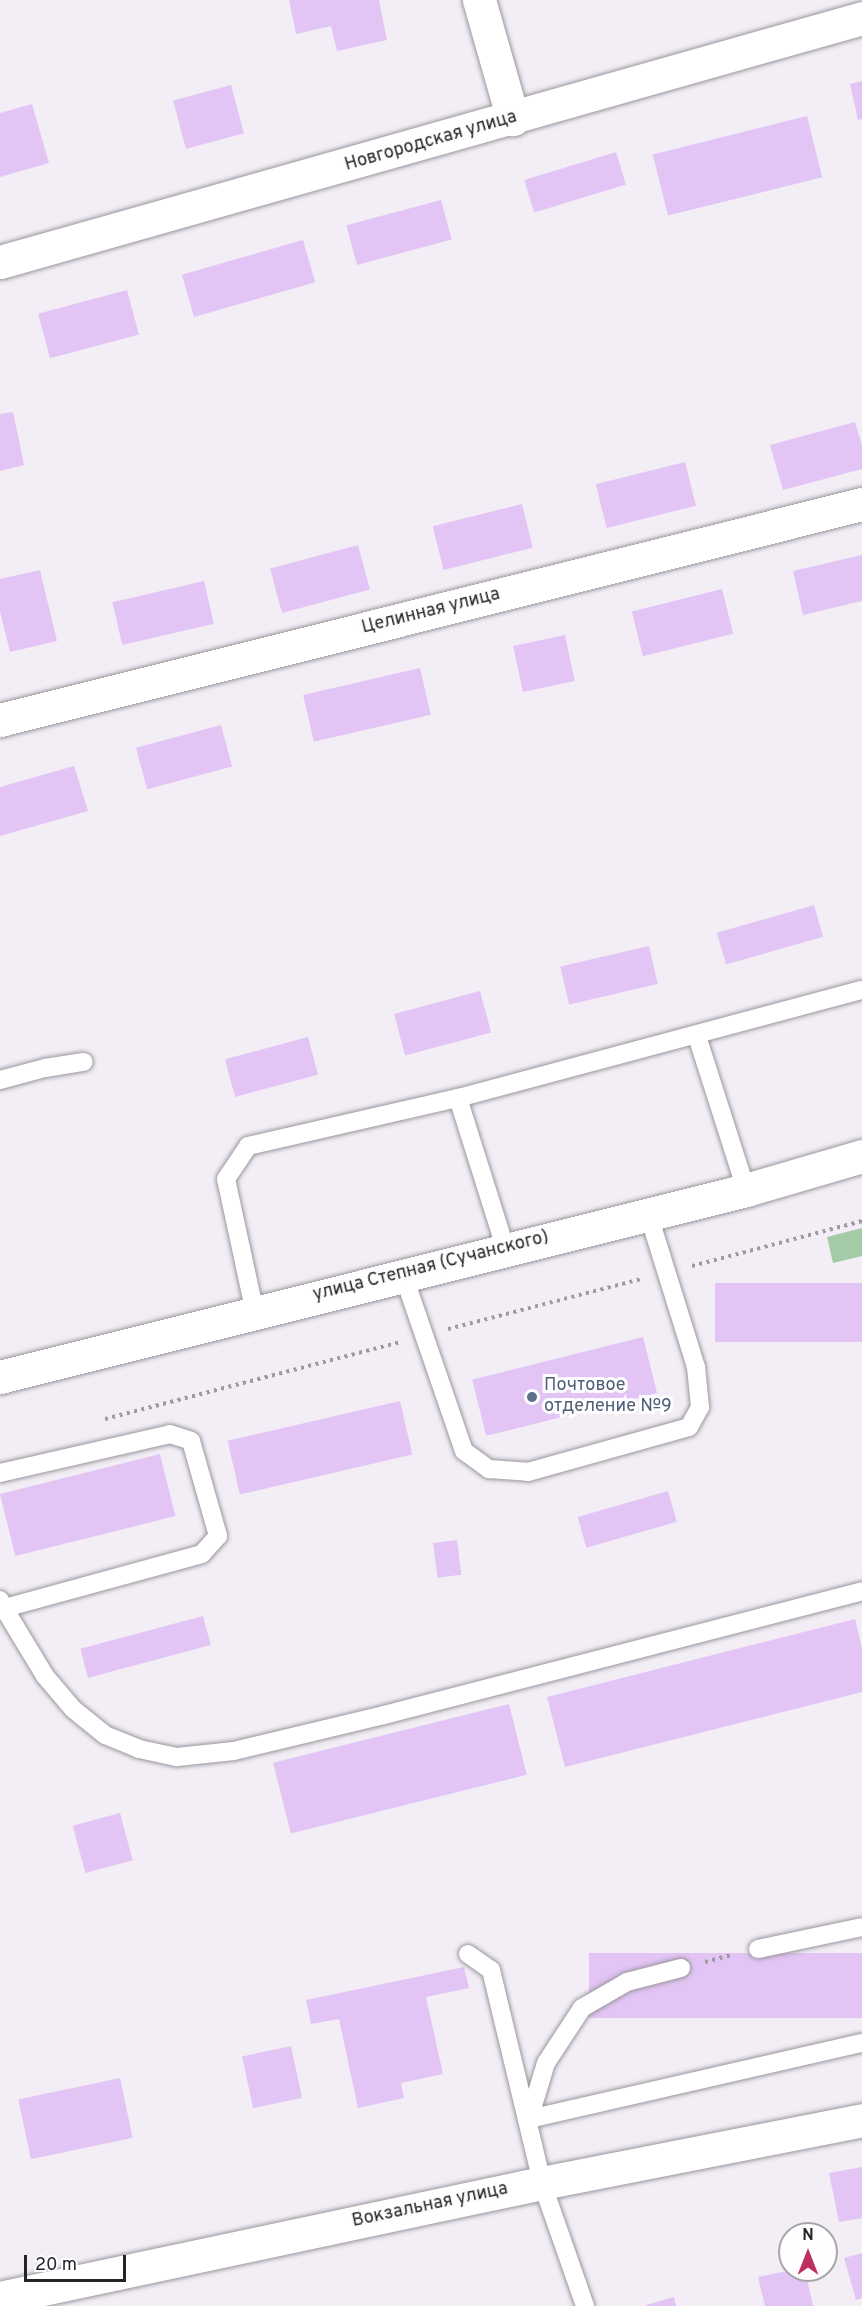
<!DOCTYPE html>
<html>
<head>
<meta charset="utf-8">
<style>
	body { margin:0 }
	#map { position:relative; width:862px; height:2306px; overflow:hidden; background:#f3eef6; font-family:Overpass,sans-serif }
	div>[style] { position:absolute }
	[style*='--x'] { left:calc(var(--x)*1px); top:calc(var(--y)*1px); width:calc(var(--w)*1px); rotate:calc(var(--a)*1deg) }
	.green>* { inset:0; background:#a3cba8 }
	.building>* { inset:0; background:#e2c4f5; transform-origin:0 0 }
	.path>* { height:4px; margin-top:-2px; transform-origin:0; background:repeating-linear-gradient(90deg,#9e9ba0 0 3px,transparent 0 7.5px) }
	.roads { filter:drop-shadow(0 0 2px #9a969d) drop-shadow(0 0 2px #9a969d) }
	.lane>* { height:18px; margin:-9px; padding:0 9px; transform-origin:9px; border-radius:9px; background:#fff }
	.street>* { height:33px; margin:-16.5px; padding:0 16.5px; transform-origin:16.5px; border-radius:16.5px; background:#fff }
	.secondary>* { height:33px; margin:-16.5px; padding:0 16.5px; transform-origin:16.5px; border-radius:16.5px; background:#fff }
	.dots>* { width:16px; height:16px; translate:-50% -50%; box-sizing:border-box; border:3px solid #fefdff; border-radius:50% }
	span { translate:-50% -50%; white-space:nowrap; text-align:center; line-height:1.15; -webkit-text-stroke:6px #fefdff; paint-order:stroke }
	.street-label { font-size:18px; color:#252426 }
	.service-label { font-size:18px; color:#4e5e75 }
	.left { translate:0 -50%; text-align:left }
	.north { position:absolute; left:778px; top:2222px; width:60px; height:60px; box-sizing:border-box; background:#fefdff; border:2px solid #a7a6a8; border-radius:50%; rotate:0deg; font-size:16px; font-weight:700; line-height:24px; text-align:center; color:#252426 }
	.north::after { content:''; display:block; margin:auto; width:21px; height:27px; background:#bd3060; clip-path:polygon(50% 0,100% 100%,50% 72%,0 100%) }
	.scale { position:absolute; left:24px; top:2255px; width:102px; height:27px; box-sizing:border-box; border:3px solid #252426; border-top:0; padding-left:8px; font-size:18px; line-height:21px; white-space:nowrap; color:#252426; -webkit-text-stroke:4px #fefdff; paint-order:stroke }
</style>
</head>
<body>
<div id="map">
	<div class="green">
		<div style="clip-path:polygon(862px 1228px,862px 1256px,833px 1263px,827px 1237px)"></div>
	</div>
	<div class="building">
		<div style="clip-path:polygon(289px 0,379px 0,387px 40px,337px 51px,331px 26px,296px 34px)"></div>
		<div style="clip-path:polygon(862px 81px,862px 119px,858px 120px,850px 84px)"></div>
		<div style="left:231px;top:85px;width:50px;height:60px;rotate:75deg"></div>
		<div style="clip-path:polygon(32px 104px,49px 163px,0 177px,0 113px)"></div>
		<div style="left:807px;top:116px;width:63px;height:159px;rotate:76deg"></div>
		<div style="left:616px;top:152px;width:34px;height:96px;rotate:73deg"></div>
		<div style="left:441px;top:200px;width:41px;height:98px;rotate:75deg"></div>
		<div style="left:303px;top:240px;width:44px;height:126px;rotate:74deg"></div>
		<div style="left:127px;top:290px;width:46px;height:92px;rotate:75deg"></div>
		<div style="clip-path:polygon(13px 412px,24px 465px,0 471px,0 414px)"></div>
		<div style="clip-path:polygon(855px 422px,862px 445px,862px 469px,783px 490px,770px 445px)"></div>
		<div style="left:685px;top:462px;width:45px;height:92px;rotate:76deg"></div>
		<div style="left:522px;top:504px;width:45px;height:92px;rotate:76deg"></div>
		<div style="left:358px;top:545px;width:46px;height:91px;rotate:75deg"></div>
		<div style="clip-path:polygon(862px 555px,862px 601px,803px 615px,793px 571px)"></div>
		<div style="clip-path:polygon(40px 570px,57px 641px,10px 652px,0 611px,0 579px)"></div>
		<div style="left:204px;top:581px;width:44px;height:94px;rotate:77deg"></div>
		<div style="left:722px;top:589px;width:46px;height:93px;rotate:76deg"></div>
		<div style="left:565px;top:635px;width:47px;height:53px;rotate:78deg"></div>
		<div style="left:420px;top:668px;width:48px;height:120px;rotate:77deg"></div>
		<div style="left:221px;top:725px;width:43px;height:88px;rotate:75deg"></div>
		<div style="clip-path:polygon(74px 766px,88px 811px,0 836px,0 787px)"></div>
		<div style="left:814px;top:905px;width:33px;height:101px;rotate:74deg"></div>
		<div style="left:649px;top:946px;width:39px;height:91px;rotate:77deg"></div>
		<div style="left:480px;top:991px;width:43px;height:89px;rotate:75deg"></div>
		<div style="left:308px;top:1037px;width:39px;height:86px;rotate:75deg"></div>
		<div style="left:862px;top:1283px;width:59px;height:147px;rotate:90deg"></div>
		<div style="left:643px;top:1337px;width:58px;height:176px;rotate:76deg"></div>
		<div style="left:400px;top:1401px;width:55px;height:177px;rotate:77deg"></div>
		<div style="left:160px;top:1454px;width:64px;height:165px;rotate:76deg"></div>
		<div style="left:668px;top:1491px;width:32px;height:94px;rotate:74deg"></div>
		<div style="left:457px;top:1540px;width:35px;height:24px;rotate:83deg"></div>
		<div style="left:203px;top:1616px;width:30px;height:127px;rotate:75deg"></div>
		<div style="clip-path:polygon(855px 1619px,862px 1648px,862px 1692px,565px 1767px,547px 1697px)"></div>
		<div style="left:509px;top:1704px;width:73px;height:243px;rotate:76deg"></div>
		<div style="left:120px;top:1813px;width:49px;height:49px;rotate:75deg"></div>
		<div style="left:862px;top:1953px;width:65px;height:273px;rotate:90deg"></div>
		<div style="clip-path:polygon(464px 1967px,469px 1988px,426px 1997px,443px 2074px,401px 2083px,404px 2098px,358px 2108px,339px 2019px,311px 2024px,306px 2000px)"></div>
		<div style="left:291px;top:2046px;width:53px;height:50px;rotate:78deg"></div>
		<div style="left:120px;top:2078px;width:61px;height:104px;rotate:78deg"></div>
		<div style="clip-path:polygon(862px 2167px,862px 2218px,839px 2222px,829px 2173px)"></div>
		<div style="clip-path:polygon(862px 2253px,862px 2298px,856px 2300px,844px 2258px)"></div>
		<div style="clip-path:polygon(792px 2270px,805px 2270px,813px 2306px,765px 2306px,758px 2277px)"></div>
		<div style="clip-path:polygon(674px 2297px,676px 2306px,646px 2306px,646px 2305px)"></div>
	</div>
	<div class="path">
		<div style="--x:692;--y:1266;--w:176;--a:-14.8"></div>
		<div style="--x:448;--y:1329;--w:199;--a:-14.5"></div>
		<div style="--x:105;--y:1419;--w:305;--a:-14.6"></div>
		<div style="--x:705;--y:1962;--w:28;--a:-15"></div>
	</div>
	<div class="roads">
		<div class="lane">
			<div style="--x:697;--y:1036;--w:162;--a:72.3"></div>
			<div style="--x:0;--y:1080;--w:47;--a:-14.9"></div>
			<div style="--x:45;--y:1068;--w:39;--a:-9"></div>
			<div style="--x:458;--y:1098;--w:156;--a:72.5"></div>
			<div style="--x:403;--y:1274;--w:187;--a:71"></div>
			<div style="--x:464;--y:1451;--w:31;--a:36"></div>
			<div style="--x:489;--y:1469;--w:39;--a:4"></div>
			<div style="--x:528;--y:1472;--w:167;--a:-15.6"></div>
			<div style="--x:689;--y:1427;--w:23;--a:-61"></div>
			<div style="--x:700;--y:1407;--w:40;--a:-95.7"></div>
			<div style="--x:696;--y:1367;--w:161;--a:-107.3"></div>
			<div style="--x:255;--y:1313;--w:137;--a:-102.2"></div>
			<div style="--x:226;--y:1179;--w:40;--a:-56"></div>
			<div style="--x:248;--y:1146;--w:215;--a:-12.9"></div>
			<div style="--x:458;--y:1098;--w:418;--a:-15"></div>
			<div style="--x:0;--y:1473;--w:174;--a:-12.9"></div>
			<div style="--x:170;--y:1434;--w:22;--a:18"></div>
			<div style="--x:191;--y:1441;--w:99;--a:74.1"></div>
			<div style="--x:218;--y:1536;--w:24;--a:132"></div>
			<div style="--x:202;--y:1554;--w:205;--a:164.7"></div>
			<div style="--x:4;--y:1608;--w:9;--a:-117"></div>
			<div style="--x:4;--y:1608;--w:79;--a:58.9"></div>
			<div style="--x:45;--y:1676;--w:43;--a:49.7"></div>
			<div style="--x:73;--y:1709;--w:41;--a:39.1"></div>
			<div style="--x:105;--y:1735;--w:37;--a:22"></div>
			<div style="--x:139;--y:1749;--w:39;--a:12"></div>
			<div style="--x:177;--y:1757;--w:57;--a:-6"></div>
			<div style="--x:234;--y:1751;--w:154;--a:-13.5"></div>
			<div style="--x:384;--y:1715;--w:494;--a:-14.5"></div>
			<div style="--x:758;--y:1949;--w:106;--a:-11.9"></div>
			<div style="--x:468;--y:1954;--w:28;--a:35"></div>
			<div style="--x:491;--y:1970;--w:219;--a:76.5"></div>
			<div style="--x:542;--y:2183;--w:130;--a:70.7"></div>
			<div style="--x:681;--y:1968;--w:56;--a:165.5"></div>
			<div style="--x:627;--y:1982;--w:52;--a:150"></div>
			<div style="--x:582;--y:2008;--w:66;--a:123.2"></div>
			<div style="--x:546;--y:2063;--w:59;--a:106.9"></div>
			<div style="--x:529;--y:2119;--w:342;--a:-12.9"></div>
		</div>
		<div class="street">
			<div style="--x:479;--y:0;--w:124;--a:74.1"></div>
			<div style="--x:0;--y:262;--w:896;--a:-15.8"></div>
			<div style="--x:0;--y:720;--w:889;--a:-14.07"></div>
			<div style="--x:0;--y:1377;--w:769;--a:-14.07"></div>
			<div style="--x:746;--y:1190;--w:121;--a:-16.3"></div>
		</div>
		<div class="secondary">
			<div style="--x:0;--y:2298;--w:554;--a:-11.98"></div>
			<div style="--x:542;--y:2183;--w:326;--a:-11.1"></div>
		</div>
	</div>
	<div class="dots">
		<div style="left:532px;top:1397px;background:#5c6f8a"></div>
	</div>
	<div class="street-label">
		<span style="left:431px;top:142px;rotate:-16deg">Новгородская улица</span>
		<span style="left:431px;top:612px;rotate:-14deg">Целинная улица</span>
		<span style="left:431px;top:1267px;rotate:-14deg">улица Степная (Сучанского)</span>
		<span style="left:430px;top:2206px;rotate:-12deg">Вокзальная улица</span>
	</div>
	<div class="service-label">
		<span class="left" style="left:544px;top:1397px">Почтовое<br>отделение №9</span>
	</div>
	<div class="north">N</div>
	<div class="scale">20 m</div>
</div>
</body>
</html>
